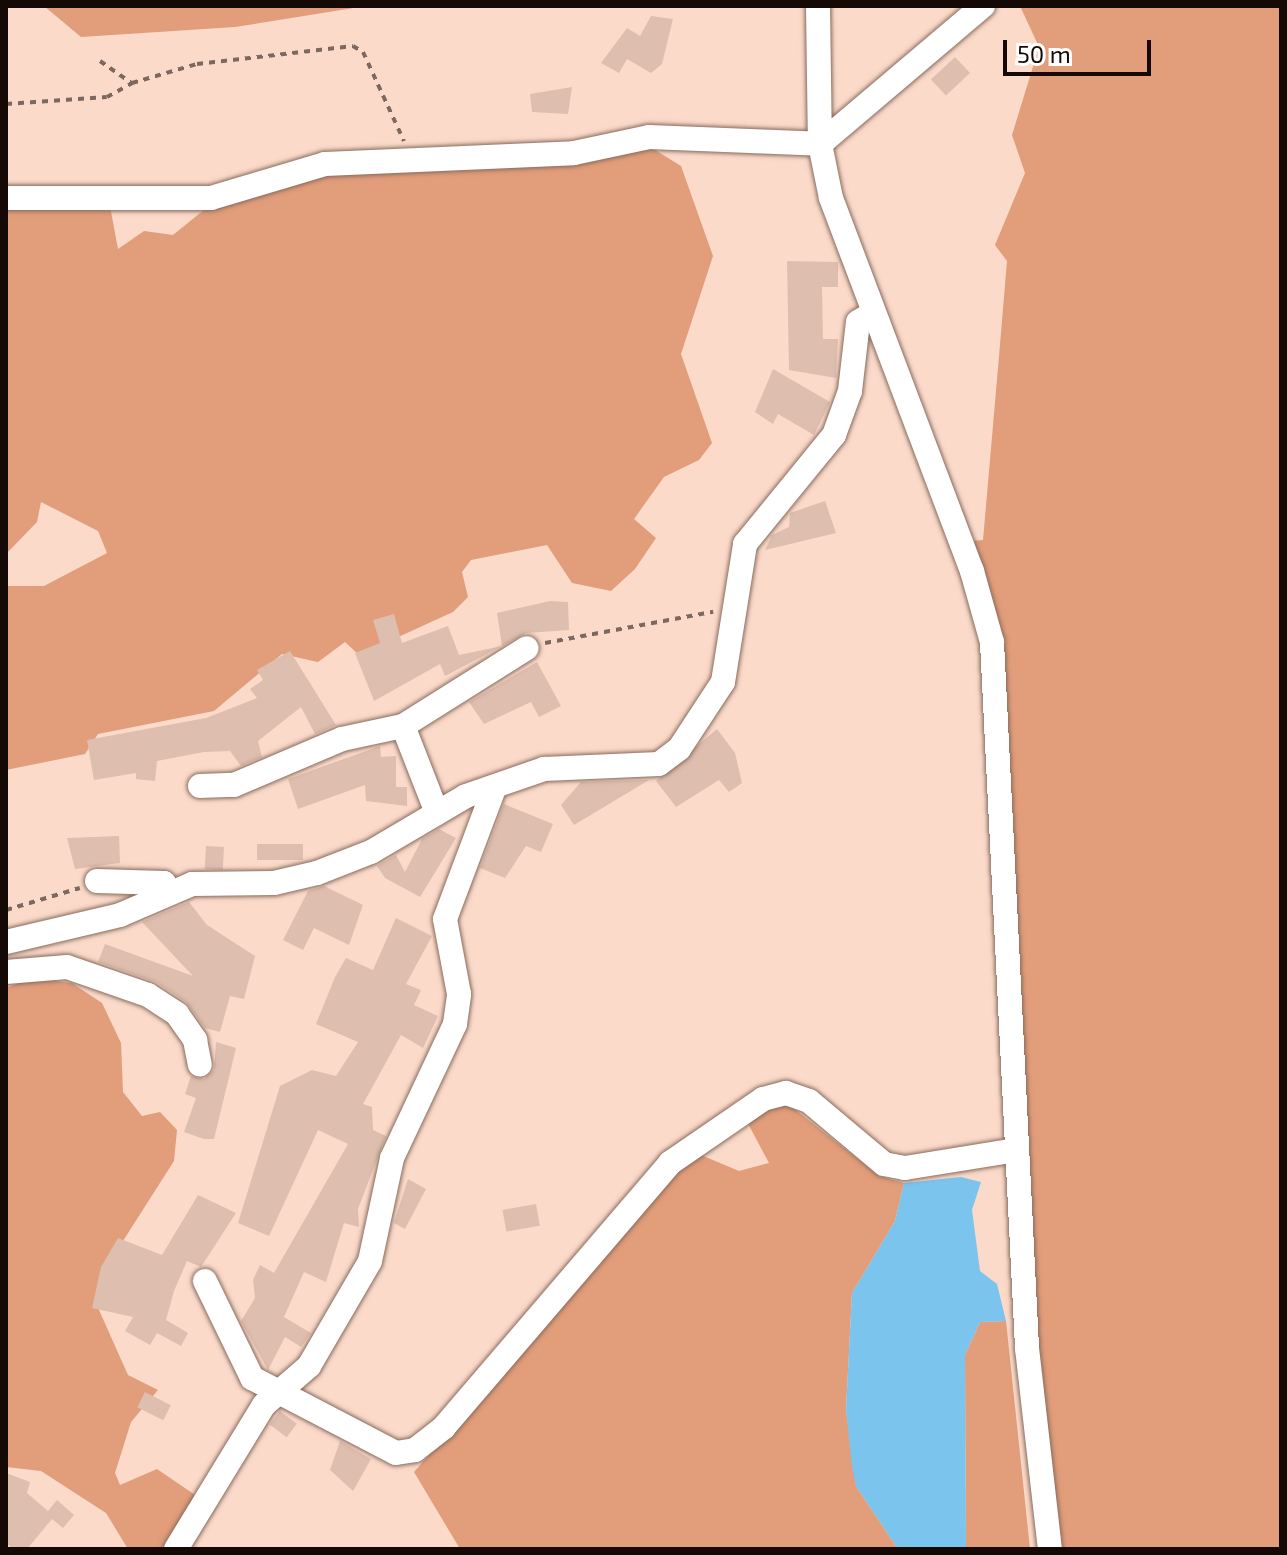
<!DOCTYPE html>
<html>
<head>
<meta charset="utf-8">
<style>
	body { margin:0 }
	#map { position:relative; width:1287px; height:1555px; overflow:hidden; background:#fbdaca; font-family:"Exo 2",sans-serif }
	div>[style] { position:absolute }
	[style*='--x'] { left:calc(var(--x)*1px); top:calc(var(--y)*1px); width:calc(var(--w)*1px); rotate:calc(var(--a)*1deg) }
	.forest>* { inset:0; background:#e29d7a }
	.water>* { inset:0; background:#7ac4ee }
	.building>* { inset:0; background:#debeae; transform-origin:0 0 }
	.path>* { height:4px; margin-top:-2px; transform-origin:0; background:repeating-linear-gradient(90deg,#7d685f 0 6px,transparent 0 12px) }
	.roads { filter:drop-shadow(0 0 2px #886b5d) drop-shadow(0 0 2px #886b5d) }
	.minor>* { height:24px; margin:-12px; padding:0 12px; transform-origin:12px; border-radius:12px; background:#fff }
	span { translate:-50% -50%; white-space:nowrap; text-align:center; line-height:1.15; -webkit-text-stroke:7px #fff; paint-order:stroke }
	.frame { position:absolute; inset:0; border:8px solid #140905; pointer-events:none }
	.scale { position:absolute; left:1003px; top:40px; width:148px; height:36px; box-sizing:border-box; border:4px solid #140905; border-top:0; padding-left:10px; font-size:24px; line-height:28px; white-space:nowrap; color:#140905; -webkit-text-stroke:6px #fff; paint-order:stroke }
</style>
</head>
<body>
<div id="map">
	<div class="forest">
		<div style="clip-path:polygon(44px 6px,366px 6px,235px 27px,81px 37px)"></div>
		<div style="clip-path:polygon(1020px 6px,1281px 6px,1281px 1549px,1062px 1549px,1034px 1347px,1028px 1168px,971px 541px,983px 540px,998px 368px,1007px 261px,995px 245px,1025px 173px,1012px 135px,1039px 47px)"></div>
		<div style="clip-path:polygon(652px 148px,681px 166px,713px 256px,681px 354px,712px 443px,699px 460px,664px 477px,634px 519px,656px 538px,635px 569px,611px 591px,572px 583px,547px 545px,471px 560px,462px 572px,468px 597px,453px 612px,359px 655px,345px 642px,318px 662px,282px 654px,214px 711px,98px 734px,85px 754px,6px 770px,6px 586px,44px 586px,107px 553px,98px 531px,41px 502px,37px 522px,6px 554px,6px 202px,110px 206px,118px 249px,144px 231px,173px 235px,210px 205px,330px 170px)"></div>
		<div style="clip-path:polygon(32px 978px,72px 983px,102px 1003px,121px 1043px,123px 1092px,142px 1116px,160px 1112px,177px 1130px,174px 1161px,107px 1266px,95px 1301px,128px 1375px,158px 1390px,131px 1422px,115px 1473px,120px 1485px,157px 1469px,198px 1497px,165px 1549px,128px 1549px,106px 1513px,41px 1471px,6px 1467px,6px 988px)"></div>
		<div style="clip-path:polygon(772px 1104px,792px 1107px,879px 1176px,904px 1183px,895px 1221px,852px 1293px,846px 1410px,856px 1486px,898px 1549px,460px 1549px,414px 1472px,664px 1182px,701px 1155px,739px 1171px,769px 1163px,745px 1118px)"></div>
		<div style="clip-path:polygon(1006px 1321px,1030px 1549px,966px 1549px,965px 1355px,980px 1322px)"></div>
	</div>
	<div class="water">
		<div style="clip-path:polygon(961px 1177px,981px 1182px,972px 1210px,980px 1271px,997px 1284px,1006px 1321px,980px 1322px,965px 1355px,966px 1549px,898px 1549px,856px 1486px,852px 1467px,846px 1410px,852px 1293px,895px 1221px,904px 1183px)"></div>
	</div>
	<div class="building">
		<div style="clip-path:polygon(651px 16px,673px 19px,662px 64px,651px 73px,627px 59px,619px 73px,601px 63px,627px 28px,640px 36px)"></div>
		<div style="left:955px;top:57px;width:22px;height:33px;rotate:47deg"></div>
		<div style="clip-path:polygon(572px 87px,568px 114px,532px 112px,530px 94px)"></div>
		<div style="clip-path:polygon(787px 261px,838px 262px,838px 287px,822px 287px,823px 339px,838px 339px,836px 378px,789px 370px)"></div>
		<div style="clip-path:polygon(773px 369px,830px 402px,814px 435px,778px 414px,773px 424px,755px 412px)"></div>
		<div style="clip-path:polygon(825px 501px,836px 533px,765px 550px,772px 535px,789px 527px,790px 513px)"></div>
		<div style="clip-path:polygon(550px 601px,568px 602px,569px 630px,526px 633px,502px 646px,497px 613px)"></div>
		<div style="clip-path:polygon(394px 614px,402px 643px,448px 626px,459px 655px,502px 646px,445px 676px,440px 664px,374px 701px,355px 653px,380px 643px,373px 620px)"></div>
		<div style="clip-path:polygon(290px 651px,336px 725px,315px 734px,301px 707px,258px 741px,262px 757px,241px 766px,230px 751px,204px 752px,157px 761px,155px 781px,136px 779px,136px 773px,94px 780px,87px 740px,206px 718px,257px 698px,250px 689px,263px 680px,257px 670px)"></div>
		<div style="clip-path:polygon(537px 662px,561px 706px,539px 717px,531px 702px,484px 724px,469px 702px)"></div>
		<div style="clip-path:polygon(717px 729px,735px 753px,742px 783px,729px 792px,719px 780px,676px 807px,656px 781px)"></div>
		<div style="clip-path:polygon(380px 746px,381px 757px,396px 756px,396px 787px,407px 787px,407px 806px,366px 801px,365px 785px,298px 809px,288px 779px)"></div>
		<div style="clip-path:polygon(649px 780px,574px 825px,561px 805px,581px 782px)"></div>
		<div style="clip-path:polygon(504px 804px,553px 824px,541px 852px,526px 846px,505px 878px,480px 868px)"></div>
		<div style="clip-path:polygon(439px 829px,456px 838px,420px 897px,385px 878px,377px 866px,396px 855px,405px 872px,422px 839px)"></div>
		<div style="clip-path:polygon(119px 836px,120px 863px,75px 869px,67px 838px)"></div>
		<div style="left:257px;top:844px;width:46px;height:16px"></div>
		<div style="left:206px;top:846px;width:18px;height:23px;rotate:3deg"></div>
		<div style="clip-path:polygon(324px 886px,363px 905px,349px 945px,314px 928px,303px 950px,283px 940px,308px 891px)"></div>
		<div style="clip-path:polygon(189px 902px,207px 925px,255px 956px,244px 999px,230px 996px,220px 1032px,205px 1028px,186px 1002px,156px 982px,98px 962px,105px 944px,193px 976px,142px 922px)"></div>
		<div style="clip-path:polygon(396px 918px,432px 936px,406px 984px,421px 990px,414px 1005px,438px 1016px,423px 1048px,401px 1035px,363px 1104px,372px 1107px,373px 1130px,386px 1136px,358px 1209px,359px 1227px,344px 1223px,326px 1282px,304px 1272px,284px 1317px,311px 1333px,301px 1347px,285px 1337px,268px 1370px,241px 1321px,255px 1298px,253px 1280px,260px 1265px,274px 1273px,348px 1144px,318px 1130px,269px 1236px,238px 1223px,280px 1086px,312px 1070px,336px 1076px,358px 1042px,316px 1024px,335px 977px,346px 958px,373px 970px)"></div>
		<div style="clip-path:polygon(216px 1042px,236px 1048px,214px 1139px,204px 1139px,184px 1132px,196px 1098px,185px 1094px,191px 1076px,204px 1079px,214px 1070px)"></div>
		<div style="clip-path:polygon(408px 1179px,426px 1189px,405px 1229px,394px 1223px)"></div>
		<div style="clip-path:polygon(198px 1195px,236px 1213px,201px 1267px,187px 1261px,174px 1291px,166px 1320px,188px 1333px,181px 1346px,157px 1333px,150px 1345px,125px 1331px,133px 1317px,92px 1308px,101px 1267px,118px 1238px,162px 1255px)"></div>
		<div style="left:536px;top:1204px;width:22px;height:34px;rotate:80deg"></div>
		<div style="left:145px;top:1392px;width:29px;height:17px;rotate:27deg"></div>
		<div style="left:280px;top:1411px;width:21px;height:17px;rotate:37deg"></div>
		<div style="clip-path:polygon(340px 1441px,371px 1459px,353px 1491px,330px 1470px)"></div>
		<div style="clip-path:polygon(6px 1473px,30px 1482px,27px 1493px,48px 1511px,57px 1500px,74px 1515px,63px 1528px,52px 1519px,27px 1549px,13px 1549px,6px 1543px)"></div>
	</div>
	<div class="path">
		<div style="--x:100;--y:61;--w:39;--a:35"></div>
		<div style="--x:132;--y:83;--w:68;--a:-16.3"></div>
		<div style="--x:197;--y:64;--w:157;--a:-6.6"></div>
		<div style="--x:353;--y:46;--w:12;--a:31"></div>
		<div style="--x:363;--y:52;--w:98;--a:65.3"></div>
		<div style="--x:6;--y:104;--w:101;--a:-4"></div>
		<div style="--x:107;--y:97;--w:29;--a:-29"></div>
		<div style="--x:545;--y:643;--w:171;--a:-10.5"></div>
		<div style="--x:6;--y:910;--w:77;--a:-16.6"></div>
	</div>
	<div class="roads">
		<div class="minor">
			<div style="--x:818;--y:6;--w:138;--a:89.2"></div>
			<div style="--x:820;--y:144;--w:55;--a:78.5"></div>
			<div style="--x:831;--y:198;--w:399;--a:69.3"></div>
			<div style="--x:972;--y:571;--w:74;--a:74.3"></div>
			<div style="--x:992;--y:642;--w:707;--a:87.16"></div>
			<div style="--x:1027;--y:1348;--w:202;--a:83.5"></div>
			<div style="--x:6;--y:198;--w:205;--a:0"></div>
			<div style="--x:211;--y:198;--w:119;--a:-16.6"></div>
			<div style="--x:325;--y:164;--w:249;--a:-2.5"></div>
			<div style="--x:574;--y:153;--w:77;--a:-12"></div>
			<div style="--x:649;--y:137;--w:171;--a:2.3"></div>
			<div style="--x:820;--y:144;--w:214;--a:-40.3"></div>
			<div style="--x:200;--y:786;--w:34;--a:-2"></div>
			<div style="--x:234;--y:785;--w:117;--a:-23.1"></div>
			<div style="--x:342;--y:739;--w:62;--a:-12"></div>
			<div style="--x:437;--y:813;--w:93;--a:-111.3"></div>
			<div style="--x:403;--y:726;--w:146;--a:-32.2"></div>
			<div style="--x:97;--y:881;--w:67;--a:1.7"></div>
			<div style="--x:164;--y:883;--w:10;--a:79"></div>
			<div style="--x:6;--y:942;--w:117;--a:-13.3"></div>
			<div style="--x:120;--y:915;--w:78;--a:-23.3"></div>
			<div style="--x:192;--y:884;--w:82;--a:-0.7"></div>
			<div style="--x:274;--y:883;--w:44;--a:-13.1"></div>
			<div style="--x:317;--y:873;--w:58;--a:-21.3"></div>
			<div style="--x:371;--y:852;--w:110;--a:-30.5"></div>
			<div style="--x:466;--y:796;--w:83;--a:-19.1"></div>
			<div style="--x:544;--y:769;--w:115;--a:-2.5"></div>
			<div style="--x:659;--y:764;--w:25;--a:-37"></div>
			<div style="--x:679;--y:749;--w:80;--a:-56.7"></div>
			<div style="--x:723;--y:682;--w:140;--a:-80.9"></div>
			<div style="--x:745;--y:544;--w:141;--a:-50.8"></div>
			<div style="--x:834;--y:435;--w:47;--a:-70"></div>
			<div style="--x:850;--y:391;--w:69;--a:-83.4"></div>
			<div style="--x:858;--y:322;--w:16;--a:-30"></div>
			<div style="--x:6;--y:972;--w:61;--a:-4.7"></div>
			<div style="--x:67;--y:967;--w:86;--a:19.1"></div>
			<div style="--x:148;--y:995;--w:35;--a:33"></div>
			<div style="--x:177;--y:1014;--w:32;--a:55"></div>
			<div style="--x:195;--y:1040;--w:25;--a:79"></div>
			<div style="--x:205;--y:1281;--w:108;--a:64.1"></div>
			<div style="--x:252;--y:1378;--w:162;--a:27.5"></div>
			<div style="--x:396;--y:1453;--w:19;--a:-9"></div>
			<div style="--x:415;--y:1450;--w:37;--a:-38"></div>
			<div style="--x:444;--y:1427;--w:348;--a:-49.4"></div>
			<div style="--x:670;--y:1163;--w:113;--a:-34.5"></div>
			<div style="--x:763;--y:1099;--w:24;--a:-15"></div>
			<div style="--x:786;--y:1093;--w:24;--a:19"></div>
			<div style="--x:809;--y:1101;--w:98;--a:40"></div>
			<div style="--x:884;--y:1164;--w:21;--a:11"></div>
			<div style="--x:905;--y:1168;--w:112;--a:-9.2"></div>
			<div style="--x:176;--y:1549;--w:169;--a:-58.6"></div>
			<div style="--x:264;--y:1405;--w:60;--a:-40.9"></div>
			<div style="--x:309;--y:1366;--w:121;--a:-59.8"></div>
			<div style="--x:370;--y:1261;--w:105;--a:-77.9"></div>
			<div style="--x:392;--y:1158;--w:148;--a:-64.8"></div>
			<div style="--x:455;--y:1024;--w:30;--a:-82"></div>
			<div style="--x:459;--y:994;--w:76;--a:-100.6"></div>
			<div style="--x:445;--y:919;--w:137;--a:-69.4"></div>
		</div>
	</div>
	<div class="frame"></div>
	<div class="scale">50 m</div>
</div>
</body>
</html>
